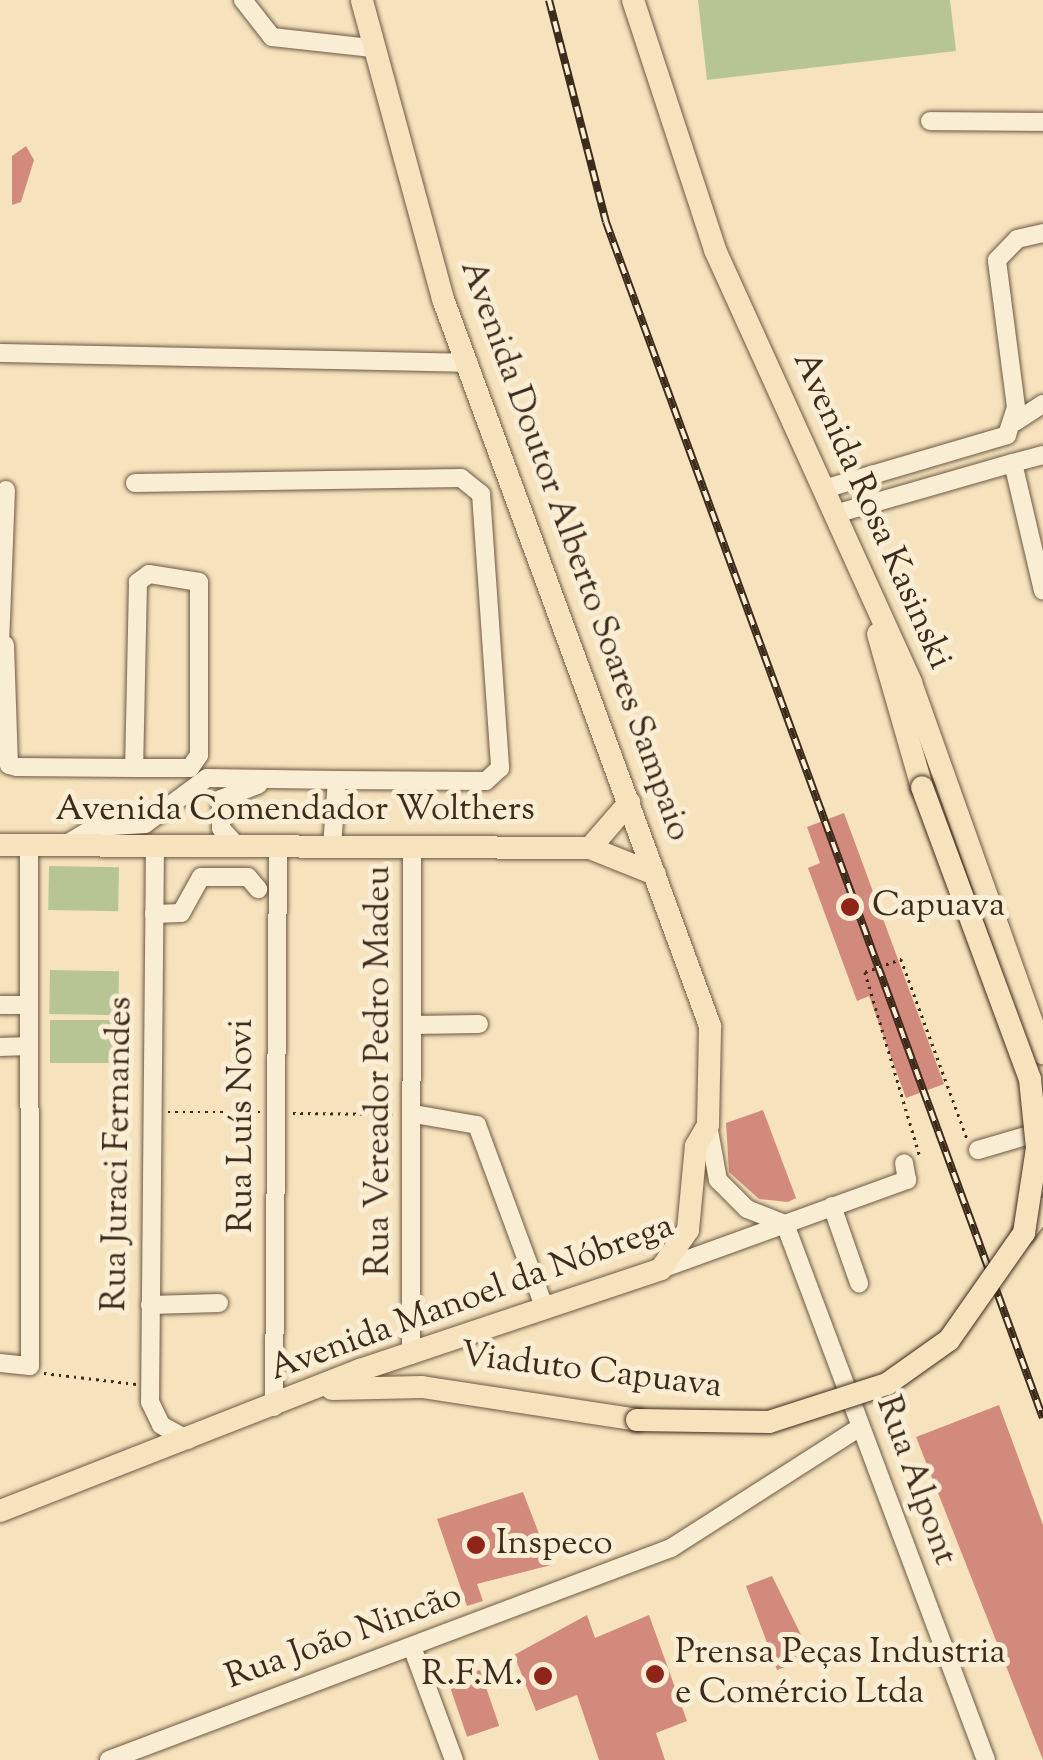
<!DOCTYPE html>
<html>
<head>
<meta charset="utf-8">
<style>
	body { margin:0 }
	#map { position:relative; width:1043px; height:1760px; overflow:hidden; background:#f6e3bd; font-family:"Sorts Mill Goudy",serif }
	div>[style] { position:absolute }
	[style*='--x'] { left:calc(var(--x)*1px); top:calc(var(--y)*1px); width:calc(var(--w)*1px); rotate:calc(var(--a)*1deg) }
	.green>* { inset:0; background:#b7c595; transform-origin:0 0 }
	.building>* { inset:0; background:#d28a7c; transform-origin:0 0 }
	.path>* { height:2.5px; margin-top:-1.25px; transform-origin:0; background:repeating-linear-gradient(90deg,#3f2b1c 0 2.5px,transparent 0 7.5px) }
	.roads { filter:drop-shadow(0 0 2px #6d5944) drop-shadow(0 0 2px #6d5944) }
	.minor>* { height:18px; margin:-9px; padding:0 9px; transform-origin:9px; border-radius:9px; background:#f9edd4 }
	.major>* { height:22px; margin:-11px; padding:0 11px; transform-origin:11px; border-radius:11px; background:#f6e3bd }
	.rail>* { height:8px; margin-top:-4px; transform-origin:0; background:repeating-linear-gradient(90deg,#f9edd4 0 11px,#3f2b1c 0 22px); box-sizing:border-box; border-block:2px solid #3f2b1c }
	.path-bridge>* { height:2.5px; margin-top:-1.25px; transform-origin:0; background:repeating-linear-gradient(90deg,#3f2b1c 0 2.5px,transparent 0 7.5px) }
	.bridges { filter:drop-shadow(0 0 2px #3f2b1c) drop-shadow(0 0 2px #3f2b1c) }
	.major-bridge>* { height:22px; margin:-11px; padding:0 11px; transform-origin:11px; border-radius:11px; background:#f6e3bd }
	.dots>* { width:28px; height:28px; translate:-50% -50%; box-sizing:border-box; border:5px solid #f9edd4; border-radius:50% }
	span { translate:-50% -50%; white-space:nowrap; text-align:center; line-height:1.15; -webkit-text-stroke:10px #f9edd4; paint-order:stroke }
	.street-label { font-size:35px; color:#3f2b1c }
	.poi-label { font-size:35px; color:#3f2b1c }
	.left { translate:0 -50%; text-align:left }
	.right { translate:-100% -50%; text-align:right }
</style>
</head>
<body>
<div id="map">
	<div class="green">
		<div style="clip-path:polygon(698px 0,950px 0,956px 51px,707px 80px)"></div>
		<div style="left:49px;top:866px;width:70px;height:44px;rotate:1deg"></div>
		<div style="left:50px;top:970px;width:69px;height:44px;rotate:1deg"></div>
		<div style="left:50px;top:1020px;width:69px;height:43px"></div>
	</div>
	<div class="building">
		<div style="clip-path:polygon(26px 146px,34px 160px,21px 202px,12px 205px,12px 156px)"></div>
		<div style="clip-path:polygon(844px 813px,944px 1084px,906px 1098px,869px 996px,857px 1001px,808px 868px,820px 863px,807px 827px)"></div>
		<div style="clip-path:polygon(763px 1110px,796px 1198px,788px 1202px,759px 1199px,729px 1172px,726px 1123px)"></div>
		<div style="clip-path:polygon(999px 1405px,1043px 1525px,1043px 1760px,916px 1437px)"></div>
		<div style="clip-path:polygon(523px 1492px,551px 1565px,477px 1584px,483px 1601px,467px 1606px,437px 1519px)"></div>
		<div style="clip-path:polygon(772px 1576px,812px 1657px,777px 1670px,746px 1586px)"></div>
		<div style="clip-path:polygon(587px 1615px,595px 1638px,649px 1615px,687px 1721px,656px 1733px,665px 1760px,599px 1760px,577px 1695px,536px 1711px,514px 1655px)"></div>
		<div style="left:480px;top:1670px;width:59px;height:34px;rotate:71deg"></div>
	</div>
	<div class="path">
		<div style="--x:893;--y:962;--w:9;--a:-21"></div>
		<div style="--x:901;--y:959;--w:191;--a:69.8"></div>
		<div style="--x:865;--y:972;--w:193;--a:73.4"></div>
		<div style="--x:168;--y:1112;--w:92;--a:0"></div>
		<div style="--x:293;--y:1113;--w:102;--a:0.6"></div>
		<div style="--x:44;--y:1373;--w:93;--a:6.8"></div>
	</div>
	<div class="roads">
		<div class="minor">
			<div style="--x:243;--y:0;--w:47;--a:51.9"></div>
			<div style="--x:272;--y:37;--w:101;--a:6.3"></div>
			<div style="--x:930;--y:121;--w:113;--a:0.5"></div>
			<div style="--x:0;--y:353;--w:466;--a:1.2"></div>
			<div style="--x:1015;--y:422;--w:33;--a:-33"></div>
			<div style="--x:1043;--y:455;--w:31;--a:165"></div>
			<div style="--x:1013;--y:463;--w:131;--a:76.8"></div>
			<div style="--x:135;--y:483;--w:326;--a:-0.9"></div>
			<div style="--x:461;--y:478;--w:26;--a:39"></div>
			<div style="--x:481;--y:494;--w:275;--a:86"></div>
			<div style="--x:500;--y:768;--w:19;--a:137"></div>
			<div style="--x:486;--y:781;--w:149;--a:-179.6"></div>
			<div style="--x:337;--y:780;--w:67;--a:94.3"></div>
			<div style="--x:824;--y:489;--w:191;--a:-16.4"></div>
			<div style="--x:1007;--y:435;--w:29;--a:-72"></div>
			<div style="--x:1016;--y:407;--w:148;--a:-97.4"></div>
			<div style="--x:997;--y:260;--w:29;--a:-46"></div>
			<div style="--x:1017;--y:239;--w:27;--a:-13"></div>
			<div style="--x:835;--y:514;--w:185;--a:-16"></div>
			<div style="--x:0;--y:645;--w:155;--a:-87.8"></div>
			<div style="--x:5;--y:645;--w:120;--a:88.1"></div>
			<div style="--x:9;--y:765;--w:8;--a:14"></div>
			<div style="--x:17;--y:767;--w:117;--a:0.5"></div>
			<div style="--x:134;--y:768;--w:56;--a:0"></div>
			<div style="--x:190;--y:768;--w:16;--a:-55"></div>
			<div style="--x:199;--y:755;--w:173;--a:-90"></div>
			<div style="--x:199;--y:582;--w:51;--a:-170.9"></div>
			<div style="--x:149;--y:574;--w:14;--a:144"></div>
			<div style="--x:138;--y:582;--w:186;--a:91.2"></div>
			<div style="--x:65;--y:845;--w:35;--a:-31"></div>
			<div style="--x:95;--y:827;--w:50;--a:-3.4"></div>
			<div style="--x:145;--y:824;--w:77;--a:-36.6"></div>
			<div style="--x:207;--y:778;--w:130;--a:0.9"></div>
			<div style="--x:155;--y:845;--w:557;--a:90.51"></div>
			<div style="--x:150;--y:1402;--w:25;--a:64"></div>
			<div style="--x:161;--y:1425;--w:31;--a:29"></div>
			<div style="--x:237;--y:846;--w:24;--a:-132"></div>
			<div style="--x:221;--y:828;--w:29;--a:-90"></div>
			<div style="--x:221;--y:799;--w:40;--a:-21"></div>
			<div style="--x:154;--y:914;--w:27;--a:-2"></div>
			<div style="--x:181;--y:913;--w:41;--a:-60.9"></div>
			<div style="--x:201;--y:877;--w:47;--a:0"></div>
			<div style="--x:248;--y:877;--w:16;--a:50"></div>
			<div style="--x:0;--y:1005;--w:29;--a:0"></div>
			<div style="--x:413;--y:1025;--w:66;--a:-0.9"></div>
			<div style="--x:0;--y:1047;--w:29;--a:-2"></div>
			<div style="--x:414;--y:1114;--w:64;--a:9.9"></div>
			<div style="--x:477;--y:1125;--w:196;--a:69.7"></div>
			<div style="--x:708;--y:1125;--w:56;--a:79.7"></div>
			<div style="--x:718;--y:1180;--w:41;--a:45"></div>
			<div style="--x:747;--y:1209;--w:41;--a:21.5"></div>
			<div style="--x:978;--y:1150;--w:68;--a:-16.3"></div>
			<div style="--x:832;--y:1206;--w:82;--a:70.7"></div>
			<div style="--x:785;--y:1224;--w:572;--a:69.44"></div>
			<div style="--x:661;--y:1269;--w:262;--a:-19.9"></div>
			<div style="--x:907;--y:1180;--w:17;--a:-100"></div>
			<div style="--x:150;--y:1305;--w:69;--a:-1.7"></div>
			<div style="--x:411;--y:1355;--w:508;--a:-89.89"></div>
			<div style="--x:0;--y:1363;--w:30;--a:6"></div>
			<div style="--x:30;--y:1366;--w:521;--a:-90.11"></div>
			<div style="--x:274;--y:1407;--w:561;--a:-89.59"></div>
			<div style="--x:412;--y:1647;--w:121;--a:69.6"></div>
			<div style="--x:109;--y:1760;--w:601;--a:-20.67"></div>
			<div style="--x:671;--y:1548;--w:224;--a:-32.6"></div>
		</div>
		<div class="major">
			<div style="--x:633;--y:0;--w:263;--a:71.8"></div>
			<div style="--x:715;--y:250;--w:475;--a:65.6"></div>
			<div style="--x:911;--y:683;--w:393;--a:70.4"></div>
			<div style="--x:878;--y:634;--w:159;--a:74"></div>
			<div style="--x:0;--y:845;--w:590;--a:0.29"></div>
			<div style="--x:590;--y:848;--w:70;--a:21.8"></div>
			<div style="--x:590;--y:848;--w:60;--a:-49.1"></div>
			<div style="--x:1024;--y:1233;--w:31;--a:-52"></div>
			<div style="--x:332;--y:1389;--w:90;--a:-1.3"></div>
			<div style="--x:422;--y:1387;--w:218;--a:8.7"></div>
			<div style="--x:0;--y:1511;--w:387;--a:-21.4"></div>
			<div style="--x:360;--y:1370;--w:317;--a:-18.5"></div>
			<div style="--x:661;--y:1269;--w:47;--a:-55.3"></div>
			<div style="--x:688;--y:1230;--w:84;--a:-84.6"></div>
			<div style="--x:696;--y:1146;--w:24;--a:-60"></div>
			<div style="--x:708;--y:1125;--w:99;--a:-88.8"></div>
			<div style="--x:710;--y:1026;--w:774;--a:-110.17"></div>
			<div style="--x:443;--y:299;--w:310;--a:-105.2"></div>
		</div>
	</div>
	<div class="rail">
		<div style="--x:549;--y:0;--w:229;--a:75.6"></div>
		<div style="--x:606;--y:222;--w:1273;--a:69.93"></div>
	</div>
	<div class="path-bridge">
		<div style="--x:865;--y:972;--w:30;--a:-20"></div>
	</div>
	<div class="bridges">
		<div class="major-bridge">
			<div style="--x:637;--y:1420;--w:132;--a:0.9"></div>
			<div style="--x:769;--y:1422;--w:124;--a:-17.9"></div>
			<div style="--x:887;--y:1384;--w:76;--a:-35.4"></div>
			<div style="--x:949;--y:1340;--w:131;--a:-55"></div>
			<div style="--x:1024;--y:1233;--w:86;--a:-81.3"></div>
			<div style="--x:1037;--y:1148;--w:69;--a:-95.8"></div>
			<div style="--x:1030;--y:1079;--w:311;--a:-110.3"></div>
		</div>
	</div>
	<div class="dots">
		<div style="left:850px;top:907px;background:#8f2418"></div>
		<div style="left:476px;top:1545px;background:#8f2418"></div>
		<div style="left:655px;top:1674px;background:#8f2418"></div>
		<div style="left:543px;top:1676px;background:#8f2418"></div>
	</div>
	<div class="street-label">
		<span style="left:871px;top:511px;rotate:66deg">Avenida Rosa Kasinski</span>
		<span style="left:574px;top:551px;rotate:70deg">Avenida Doutor Alberto Soares Sampaio</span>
		<span style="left:295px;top:811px">Avenida Comendador Wolthers</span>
		<span style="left:380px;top:1071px;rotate:-90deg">Rua Vereador Pedro Madeu</span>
		<span style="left:243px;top:1126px;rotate:-90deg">Rua Luís Novi</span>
		<span style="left:119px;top:1154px;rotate:-89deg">Rua Juraci Fernandes</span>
		<span style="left:472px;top:1299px;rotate:-20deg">Avenida Manoel da Nóbrega</span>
		<span style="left:591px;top:1372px;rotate:7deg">Viaduto Capuava</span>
		<span style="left:915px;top:1481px;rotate:70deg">Rua Alpont</span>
		<span style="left:344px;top:1638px;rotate:-20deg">Rua João Nincão</span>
	</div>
	<div class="poi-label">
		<span class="left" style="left:872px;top:907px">Capuava</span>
		<span class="left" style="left:496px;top:1545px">Inspeco</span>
		<span class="left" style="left:675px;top:1674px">Prensa Peças Industria<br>e Comércio Ltda</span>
		<span class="right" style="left:523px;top:1676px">R.F.M.</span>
	</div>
</div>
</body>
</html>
